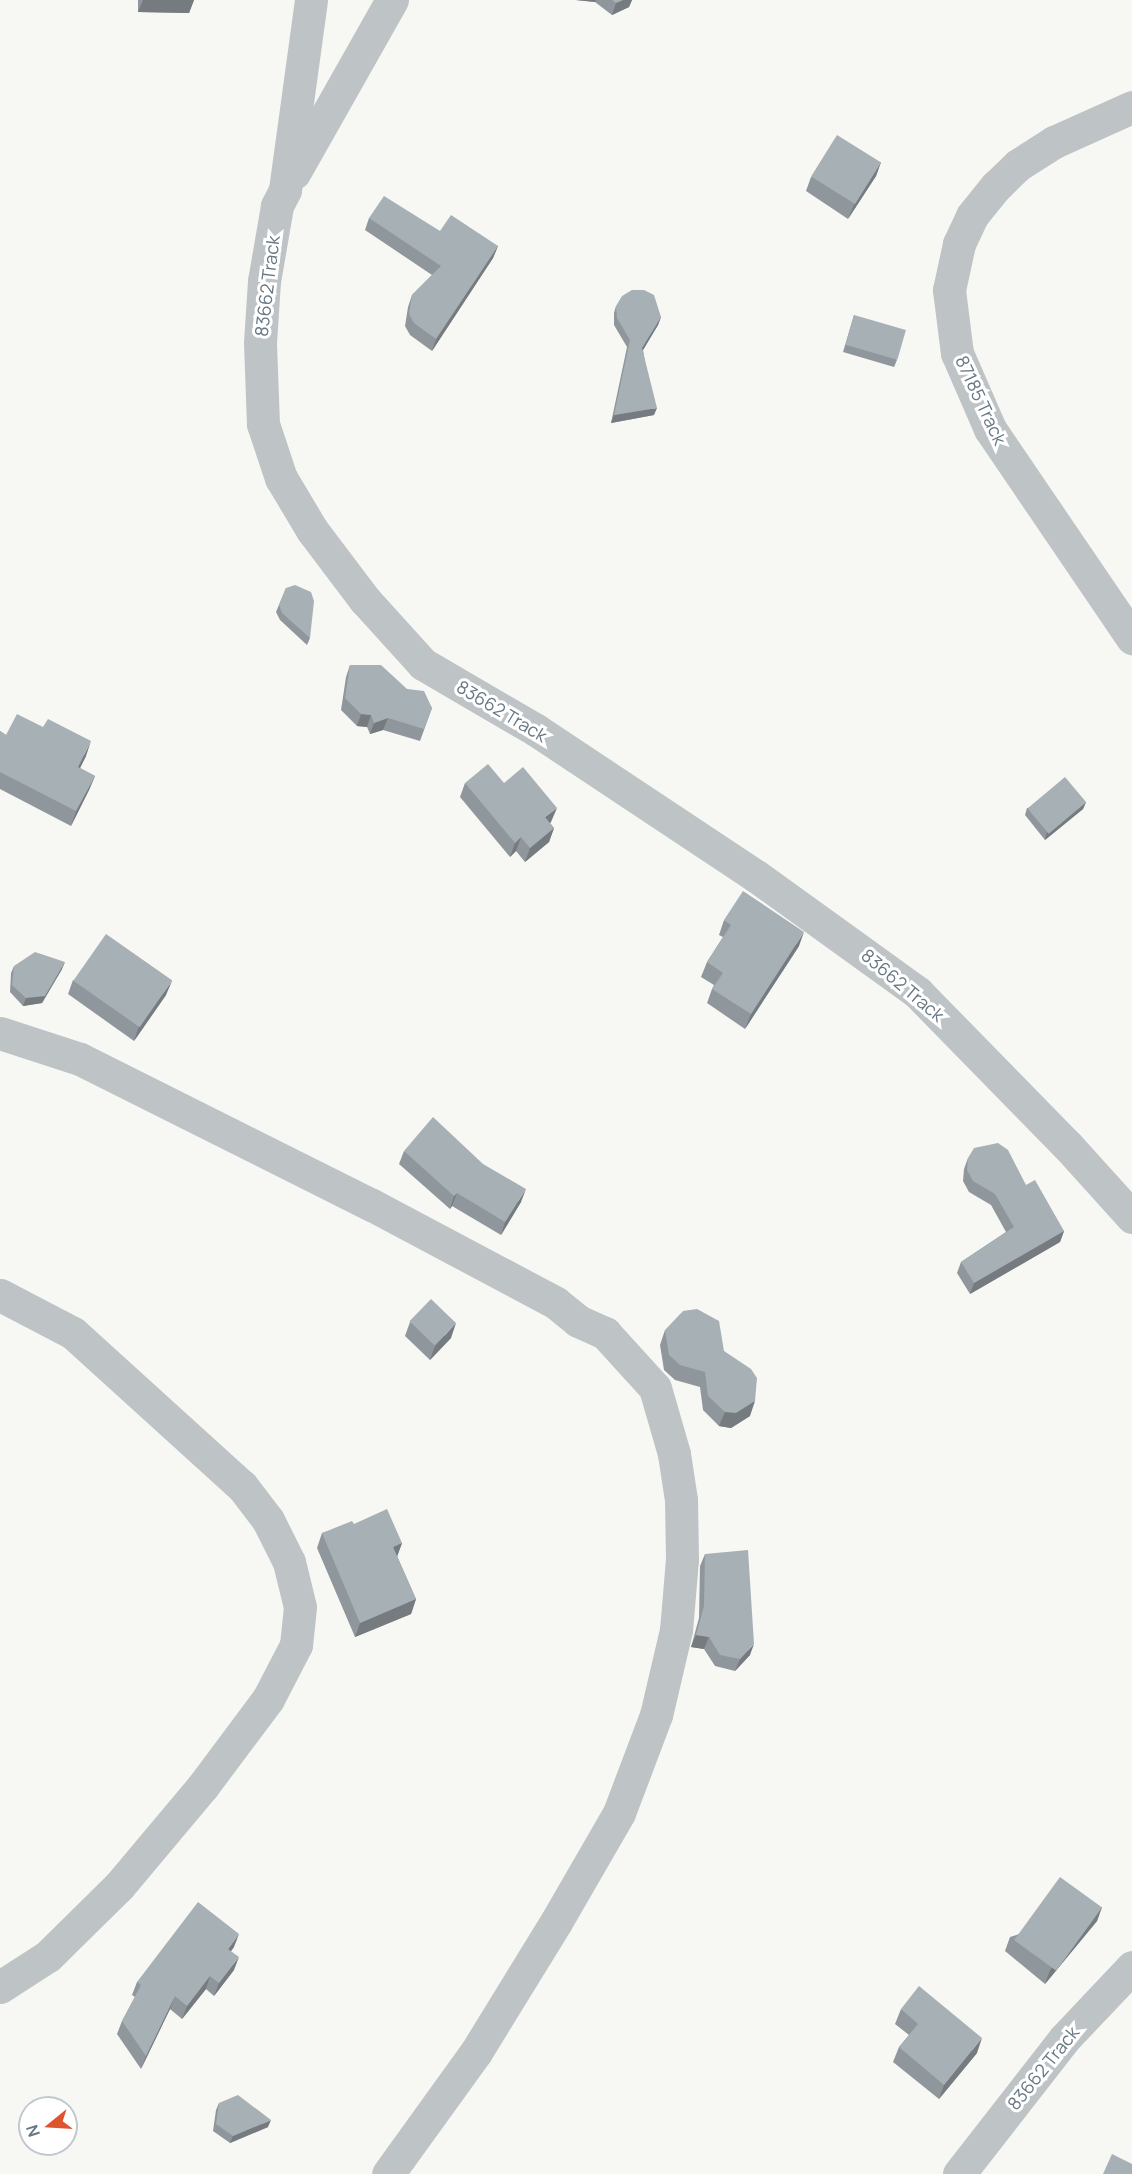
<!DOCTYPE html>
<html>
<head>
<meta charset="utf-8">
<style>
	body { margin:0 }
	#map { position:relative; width:1132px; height:2174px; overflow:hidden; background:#f7f7f4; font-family:Manrope,sans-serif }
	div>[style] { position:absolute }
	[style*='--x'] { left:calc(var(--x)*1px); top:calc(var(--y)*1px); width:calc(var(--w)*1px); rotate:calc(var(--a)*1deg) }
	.minor>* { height:33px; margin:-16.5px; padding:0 16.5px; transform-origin:16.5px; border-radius:16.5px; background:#bec3c6 }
	.wall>* { inset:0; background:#90979c }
	.shaded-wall>* { inset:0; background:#757b7f }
	.building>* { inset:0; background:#a7b0b5; transform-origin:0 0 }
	span { translate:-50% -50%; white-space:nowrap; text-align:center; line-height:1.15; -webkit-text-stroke:6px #fff; paint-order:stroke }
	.street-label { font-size:18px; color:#677884 }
	.north { position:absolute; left:18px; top:2096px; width:60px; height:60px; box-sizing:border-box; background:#fff; border:2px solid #c2c9ce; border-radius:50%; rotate:252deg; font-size:16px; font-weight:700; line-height:24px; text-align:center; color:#677884 }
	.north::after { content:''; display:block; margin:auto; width:21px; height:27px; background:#dd542f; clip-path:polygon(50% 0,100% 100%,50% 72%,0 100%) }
</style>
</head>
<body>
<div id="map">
	<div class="minor">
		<div style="--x:311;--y:0;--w:192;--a:97.8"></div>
		<div style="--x:285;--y:190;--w:18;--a:117"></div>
		<div style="--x:277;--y:206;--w:76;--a:99.8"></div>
		<div style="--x:264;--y:281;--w:62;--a:93.7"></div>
		<div style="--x:260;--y:343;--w:81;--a:87.9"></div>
		<div style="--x:263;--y:424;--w:57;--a:71.6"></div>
		<div style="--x:281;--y:478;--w:61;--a:59.2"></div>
		<div style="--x:312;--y:530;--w:88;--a:52.9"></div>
		<div style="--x:365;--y:600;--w:86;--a:47.8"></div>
		<div style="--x:423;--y:664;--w:131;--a:30.3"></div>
		<div style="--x:536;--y:730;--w:264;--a:33.6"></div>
		<div style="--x:756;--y:876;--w:200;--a:35.8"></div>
		<div style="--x:918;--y:993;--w:213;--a:45.6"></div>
		<div style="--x:1067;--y:1145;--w:97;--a:47.9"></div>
		<div style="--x:1132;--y:107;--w:85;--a:155.8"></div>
		<div style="--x:1054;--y:142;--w:43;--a:147.4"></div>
		<div style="--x:1018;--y:165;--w:30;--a:136"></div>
		<div style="--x:996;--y:186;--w:38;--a:129"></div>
		<div style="--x:972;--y:216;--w:31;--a:115"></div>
		<div style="--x:959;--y:244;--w:47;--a:102.3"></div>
		<div style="--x:949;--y:290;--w:64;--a:82.8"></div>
		<div style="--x:957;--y:353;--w:83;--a:66.5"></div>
		<div style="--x:990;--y:429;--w:253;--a:55.8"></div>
		<div style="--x:294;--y:173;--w:199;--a:-60.5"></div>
		<div style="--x:0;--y:1033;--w:84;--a:18"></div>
		<div style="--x:80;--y:1059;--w:326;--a:26.6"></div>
		<div style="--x:372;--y:1205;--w:208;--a:28"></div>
		<div style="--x:556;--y:1303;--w:28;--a:39"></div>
		<div style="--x:578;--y:1321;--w:30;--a:24"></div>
		<div style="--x:605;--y:1333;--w:74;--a:47.7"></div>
		<div style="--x:655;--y:1388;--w:69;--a:73.9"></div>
		<div style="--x:674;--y:1454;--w:47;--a:81.3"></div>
		<div style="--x:681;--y:1500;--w:59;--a:89"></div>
		<div style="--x:682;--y:1559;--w:71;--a:94.8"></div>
		<div style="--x:676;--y:1630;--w:87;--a:103.2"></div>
		<div style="--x:656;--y:1715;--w:105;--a:110.7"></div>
		<div style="--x:619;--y:1813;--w:126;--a:120"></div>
		<div style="--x:556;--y:1922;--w:153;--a:121.6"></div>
		<div style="--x:476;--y:2052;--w:150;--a:125.8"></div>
		<div style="--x:0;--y:1295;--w:82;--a:27.5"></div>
		<div style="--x:73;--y:1333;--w:228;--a:42.2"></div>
		<div style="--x:242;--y:1486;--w:43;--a:52.6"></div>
		<div style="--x:268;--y:1520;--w:47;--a:63.4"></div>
		<div style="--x:289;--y:1562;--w:46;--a:76.3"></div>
		<div style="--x:300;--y:1607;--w:38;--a:96"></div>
		<div style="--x:296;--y:1645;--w:61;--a:117.4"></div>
		<div style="--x:268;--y:1699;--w:109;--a:126.8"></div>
		<div style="--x:203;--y:1786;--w:131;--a:130"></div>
		<div style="--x:119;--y:1886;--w:100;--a:135.4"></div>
		<div style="--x:48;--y:1956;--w:57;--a:147.1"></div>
		<div style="--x:959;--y:2174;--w:171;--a:-52.1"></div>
		<div style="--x:1064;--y:2039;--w:99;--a:-46.6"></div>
	</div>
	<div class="wall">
		<div style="clip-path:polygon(138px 0,194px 0,189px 13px,138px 12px)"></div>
		<div style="clip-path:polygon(576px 0,632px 0,629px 7px,612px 15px,595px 2px)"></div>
		<div style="clip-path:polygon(881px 162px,876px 176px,848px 219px,806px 191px,811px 177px)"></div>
		<div style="clip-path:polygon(369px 218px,440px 231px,498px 246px,493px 258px,432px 351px,410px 335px,405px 326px,408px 307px,412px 295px,432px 275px,365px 230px)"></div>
		<div style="clip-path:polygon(616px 306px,661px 317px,658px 325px,643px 350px,654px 415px,611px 423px,627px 347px,614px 325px,614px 313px)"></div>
		<div style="clip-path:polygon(854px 315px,897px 360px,894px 367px,843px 352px)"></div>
		<div style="clip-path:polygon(286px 588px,310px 638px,307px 645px,280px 620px,276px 612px)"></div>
		<div style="clip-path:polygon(350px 665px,407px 689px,432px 708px,420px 741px,383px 730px,370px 734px,367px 727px,357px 726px,341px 710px,346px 677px)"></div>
		<div style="clip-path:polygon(0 731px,6px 735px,86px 756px,80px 768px,95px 776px,89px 790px,71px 826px,0 789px)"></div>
		<div style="clip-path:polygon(465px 783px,504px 783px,551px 822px,550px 823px,554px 828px,549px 842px,525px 862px,516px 851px,510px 857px,460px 797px)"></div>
		<div style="clip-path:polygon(1086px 802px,1083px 809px,1045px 840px,1025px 815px,1027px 808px)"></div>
		<div style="clip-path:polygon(724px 920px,799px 946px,745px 1029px,707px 1003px,712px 989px,714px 985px,701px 977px,707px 962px,723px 937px,719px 935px)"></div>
		<div style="clip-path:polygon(14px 966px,62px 969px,42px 1003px,23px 1006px,10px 992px,11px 973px)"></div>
		<div style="clip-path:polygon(73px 980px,166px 995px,134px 1041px,68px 994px)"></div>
		<div style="clip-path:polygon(404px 1151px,521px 1202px,501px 1235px,452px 1206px,450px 1209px,399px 1164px)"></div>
		<div style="clip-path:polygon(968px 1158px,1026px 1185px,1064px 1231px,1060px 1242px,970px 1294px,957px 1273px,961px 1262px,1006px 1232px,991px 1205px,969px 1192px,963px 1181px,964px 1169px)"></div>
		<div style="clip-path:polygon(410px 1322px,451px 1338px,430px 1360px,405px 1336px)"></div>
		<div style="clip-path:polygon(665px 1330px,724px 1351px,750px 1416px,731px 1428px,719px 1426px,703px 1410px,700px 1387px,675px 1380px,664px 1370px,660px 1345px)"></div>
		<div style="clip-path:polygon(354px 1524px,402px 1543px,397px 1556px,416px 1599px,411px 1614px,355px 1637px,317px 1548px,322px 1533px)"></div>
		<div style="clip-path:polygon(705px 1554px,750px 1655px,735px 1671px,715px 1666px,704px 1649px,691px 1647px,699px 1618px,700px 1566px)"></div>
		<div style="clip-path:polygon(1102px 1907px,1097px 1921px,1045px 1984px,1005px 1951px,1010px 1937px)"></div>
		<div style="clip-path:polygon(234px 1947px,231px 1951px,234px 1970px,214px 1996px,206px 1989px,182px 2019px,170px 2009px,141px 2069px,117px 2034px,122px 2021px,135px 1997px,132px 1995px,137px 1982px)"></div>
		<div style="clip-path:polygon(901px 2009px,977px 2053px,939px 2099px,893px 2062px,899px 2047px,909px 2035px,895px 2024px)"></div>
		<div style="clip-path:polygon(219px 2103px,268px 2127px,230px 2143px,213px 2131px,216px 2110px)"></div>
	</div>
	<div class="shaded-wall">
		<div style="clip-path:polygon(143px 0,194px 0,189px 13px,138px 12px)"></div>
		<div style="clip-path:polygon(576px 0,596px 0,595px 2px)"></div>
		<div style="clip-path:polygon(623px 0,632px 0,629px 7px,612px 15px,616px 3px)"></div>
		<div style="clip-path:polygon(881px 162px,876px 176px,848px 219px,854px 205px)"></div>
		<div style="clip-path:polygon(498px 246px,493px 258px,432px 351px,436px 339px)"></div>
		<div style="clip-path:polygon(661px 317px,658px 325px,640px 355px,642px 348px)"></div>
		<div style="clip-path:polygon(657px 408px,654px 415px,611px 423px,614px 415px)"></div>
		<div style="clip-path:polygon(361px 714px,371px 715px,367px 727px,357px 726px)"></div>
		<div style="clip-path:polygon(388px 718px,383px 730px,370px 734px,374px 723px)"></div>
		<div style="clip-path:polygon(91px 741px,86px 756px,73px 782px,78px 767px)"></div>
		<div style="clip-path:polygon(95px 776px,89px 790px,71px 826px,76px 811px)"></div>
		<div style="clip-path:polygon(1086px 802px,1083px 809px,1045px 840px,1047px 832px)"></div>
		<div style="clip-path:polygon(557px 808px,551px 822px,540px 832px,545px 817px)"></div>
		<div style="clip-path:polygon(554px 828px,549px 842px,525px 862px,530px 848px)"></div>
		<div style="clip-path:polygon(521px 837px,516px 851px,510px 857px,515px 843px)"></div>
		<div style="clip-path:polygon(804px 932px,799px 946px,745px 1029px,751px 1014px)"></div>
		<div style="clip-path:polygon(65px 962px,62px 969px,42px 1003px,23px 1006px,26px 998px)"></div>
		<div style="clip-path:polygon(172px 981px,166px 995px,134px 1041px,139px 1026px)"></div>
		<div style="clip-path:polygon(526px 1189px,521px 1202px,501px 1235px,505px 1222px)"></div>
		<div style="clip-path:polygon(457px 1193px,452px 1206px,450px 1209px,454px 1196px)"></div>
		<div style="clip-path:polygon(1064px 1231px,1060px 1242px,970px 1294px,974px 1283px)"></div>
		<div style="clip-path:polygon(456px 1323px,451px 1338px,430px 1360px,435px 1346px)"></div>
		<div style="clip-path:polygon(755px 1401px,750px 1416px,731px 1428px,719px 1426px,725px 1412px)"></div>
		<div style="clip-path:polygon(402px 1543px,397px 1557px,393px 1547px)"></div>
		<div style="clip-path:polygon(416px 1599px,411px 1614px,355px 1637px,360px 1623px)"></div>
		<div style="clip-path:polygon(696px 1635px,709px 1637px,704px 1649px,691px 1647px)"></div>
		<div style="clip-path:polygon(754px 1644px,750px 1655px,735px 1671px,740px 1659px)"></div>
		<div style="clip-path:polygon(1102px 1907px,1097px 1921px,1045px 1984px,1050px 1970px)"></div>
		<div style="clip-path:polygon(239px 1934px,234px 1947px,223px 1962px,228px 1949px)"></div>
		<div style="clip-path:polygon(239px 1957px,234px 1970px,214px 1996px,219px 1983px)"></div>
		<div style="clip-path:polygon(210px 1976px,206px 1989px,182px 2019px,187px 2006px)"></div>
		<div style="clip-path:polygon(175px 1996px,170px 2009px,141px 2069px,146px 2056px)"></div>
		<div style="clip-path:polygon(982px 2038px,977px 2053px,939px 2099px,944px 2085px)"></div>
		<div style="clip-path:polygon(271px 2120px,268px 2127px,230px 2143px,233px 2136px)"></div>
	</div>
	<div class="building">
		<div style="clip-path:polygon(612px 0,623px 0,616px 3px)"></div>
		<div style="left:837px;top:135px;width:52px;height:49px;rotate:32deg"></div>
		<div style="clip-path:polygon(384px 196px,440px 231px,451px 215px,498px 246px,436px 339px,414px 323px,409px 314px,412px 295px,441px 266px,369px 218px)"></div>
		<div style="clip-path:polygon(632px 290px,644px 290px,654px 295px,661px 317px,642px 348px,657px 408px,614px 415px,630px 340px,617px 318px,616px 306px,622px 296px)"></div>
		<div style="left:854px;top:315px;width:54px;height:31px;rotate:16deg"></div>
		<div style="clip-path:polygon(295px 585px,311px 592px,314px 601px,310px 638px,282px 613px,279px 605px,286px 588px)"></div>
		<div style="clip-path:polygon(350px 665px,381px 665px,407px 689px,424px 691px,432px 708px,424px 729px,388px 718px,374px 723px,371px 715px,361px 714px,345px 698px)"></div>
		<div style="clip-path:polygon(17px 714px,43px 727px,48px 719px,91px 741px,78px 767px,95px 776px,76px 811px,0 772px,0 731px,6px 735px)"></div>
		<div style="clip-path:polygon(488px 764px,504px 783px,523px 767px,557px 808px,545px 817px,554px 828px,530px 848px,521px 837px,515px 843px,465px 783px)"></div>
		<div style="left:1065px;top:777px;width:33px;height:49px;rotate:50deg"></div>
		<div style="clip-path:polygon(743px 891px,804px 932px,751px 1014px,712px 989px,723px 973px,707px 962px,731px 925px,724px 920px)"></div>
		<div style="left:106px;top:934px;width:81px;height:57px;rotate:35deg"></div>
		<div style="clip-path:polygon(35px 952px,65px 962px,45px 996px,26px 998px,12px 985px,14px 966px)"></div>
		<div style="clip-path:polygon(433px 1117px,483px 1164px,526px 1189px,505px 1222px,457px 1193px,454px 1196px,404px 1151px)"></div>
		<div style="clip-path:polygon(998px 1143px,1008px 1150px,1026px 1185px,1035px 1180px,1064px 1231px,974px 1283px,961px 1262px,1014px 1227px,995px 1194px,973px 1181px,967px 1170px,968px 1158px,974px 1148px)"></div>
		<div style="left:431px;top:1299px;width:35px;height:31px;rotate:44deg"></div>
		<div style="clip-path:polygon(697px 1309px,719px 1321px,724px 1351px,751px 1369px,757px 1378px,755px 1401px,736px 1413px,725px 1412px,708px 1396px,705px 1372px,680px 1365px,669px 1355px,665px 1330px,683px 1311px)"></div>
		<div style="clip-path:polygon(387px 1509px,402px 1543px,393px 1547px,416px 1599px,360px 1623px,322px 1533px,352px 1521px,354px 1524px)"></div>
		<div style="clip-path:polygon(748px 1550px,754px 1644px,740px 1659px,720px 1655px,709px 1637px,696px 1635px,704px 1606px,705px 1554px)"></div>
		<div style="left:1060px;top:1877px;width:52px;height:78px;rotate:36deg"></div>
		<div style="clip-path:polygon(198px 1902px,239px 1934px,228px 1949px,239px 1957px,219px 1983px,210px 1976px,187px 2006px,175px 1996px,146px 2056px,122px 2021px,141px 1985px,137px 1982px)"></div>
		<div style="clip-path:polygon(919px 1986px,982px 2038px,944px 2085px,899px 2047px,918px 2024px,901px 2009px)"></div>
		<div style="clip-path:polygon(238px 2095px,271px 2120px,233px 2136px,216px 2124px,219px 2103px)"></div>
		<div style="clip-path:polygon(1112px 2154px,1132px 2164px,1132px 2174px,1103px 2174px)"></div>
	</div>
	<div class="street-label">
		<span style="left:267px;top:286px;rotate:-83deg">83662 Track</span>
		<span style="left:981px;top:400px;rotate:65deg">87185 Track</span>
		<span style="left:502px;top:711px;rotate:31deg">83662 Track</span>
		<span style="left:903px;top:985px;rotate:40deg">83662 Track</span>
		<span style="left:1043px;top:2068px;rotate:-51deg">83662 Track</span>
	</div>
	<div class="north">N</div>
</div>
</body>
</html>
